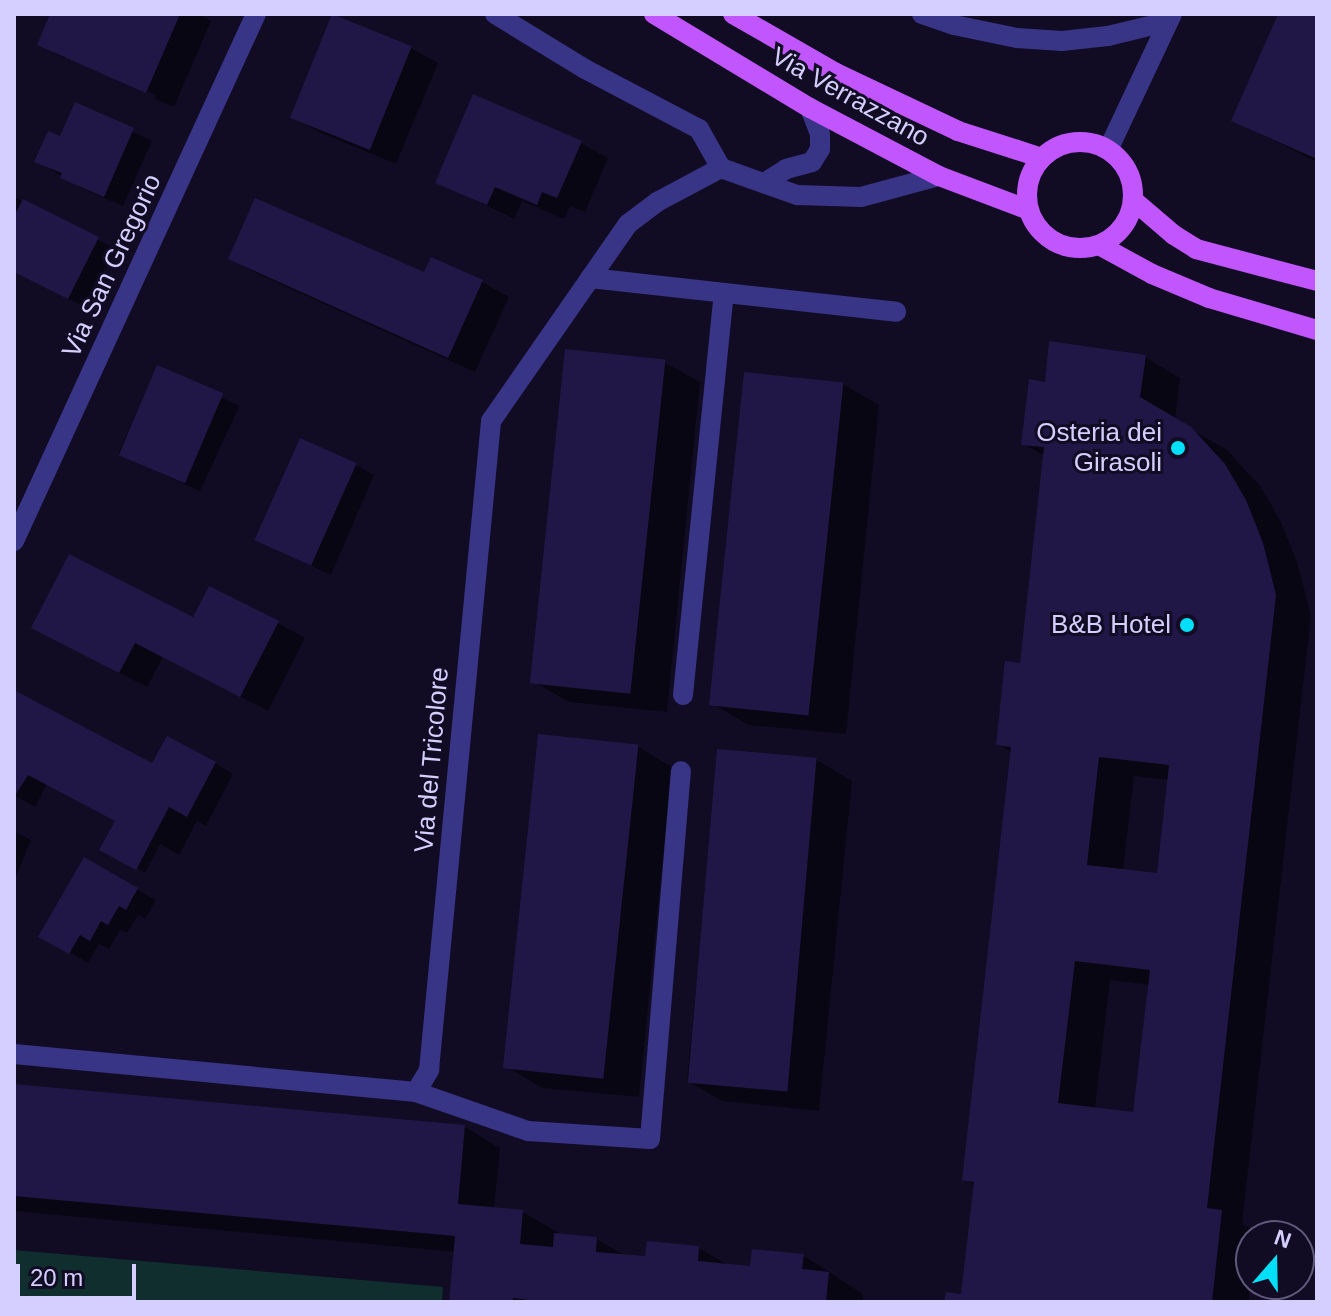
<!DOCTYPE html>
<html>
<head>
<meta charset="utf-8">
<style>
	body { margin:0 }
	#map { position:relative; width:1331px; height:1316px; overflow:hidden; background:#110c24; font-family:Arial,sans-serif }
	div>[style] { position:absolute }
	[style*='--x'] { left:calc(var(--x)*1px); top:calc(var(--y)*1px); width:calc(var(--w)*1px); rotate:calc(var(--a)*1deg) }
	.green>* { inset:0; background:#0f2e2d }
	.shadow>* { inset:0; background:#0007; transform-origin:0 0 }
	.building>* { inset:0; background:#211746; transform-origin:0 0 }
	.minor>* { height:20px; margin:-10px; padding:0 10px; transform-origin:10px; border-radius:10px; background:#383486 }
	.major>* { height:20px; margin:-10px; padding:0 10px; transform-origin:10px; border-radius:10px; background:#c156ff }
	.major>.ring { margin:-10px; padding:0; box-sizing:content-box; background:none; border:20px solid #c156ff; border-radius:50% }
	.dots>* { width:22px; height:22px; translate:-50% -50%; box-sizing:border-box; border:4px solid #110c24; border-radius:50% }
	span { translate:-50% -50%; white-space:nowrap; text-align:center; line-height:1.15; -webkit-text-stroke:6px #110c24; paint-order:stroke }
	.street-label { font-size:26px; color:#d5cfff }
	.poi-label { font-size:26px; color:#d5cfff }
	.right { translate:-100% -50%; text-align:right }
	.frame { position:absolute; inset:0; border:16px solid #d5cfff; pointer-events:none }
	.north { position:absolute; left:1235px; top:1220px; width:80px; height:80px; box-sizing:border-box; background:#110c24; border:2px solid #5f5a7c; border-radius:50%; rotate:20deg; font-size:22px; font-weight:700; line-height:32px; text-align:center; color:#d5cfff }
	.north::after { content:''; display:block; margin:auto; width:28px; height:36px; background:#00dffa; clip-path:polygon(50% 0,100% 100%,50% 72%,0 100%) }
	.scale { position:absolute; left:16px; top:1264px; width:120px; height:36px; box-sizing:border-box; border:4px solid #d5cfff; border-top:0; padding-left:10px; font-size:24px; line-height:28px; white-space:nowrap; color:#d5cfff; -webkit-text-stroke:6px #110c24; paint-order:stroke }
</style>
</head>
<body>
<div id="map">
	<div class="green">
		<div style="clip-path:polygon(14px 1250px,443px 1287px,442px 1302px,14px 1302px)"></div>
	</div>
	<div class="shadow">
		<div style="clip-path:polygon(52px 14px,199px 14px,211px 21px,174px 107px,155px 99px,156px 95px,65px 55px,65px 59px,39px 44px)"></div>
		<div style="clip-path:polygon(1280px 14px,1317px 14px,1317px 162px,1233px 120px)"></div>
		<div style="clip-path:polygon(411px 48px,438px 63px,396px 164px,319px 132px,292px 116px)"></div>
		<div style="clip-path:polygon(76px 105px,152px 141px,123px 206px,81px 188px,37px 161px,61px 138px)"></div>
		<div style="clip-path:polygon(581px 143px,608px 158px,585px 212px,570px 206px,564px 219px,522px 201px,514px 219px,438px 182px)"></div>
		<div style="clip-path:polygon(14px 197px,116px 249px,87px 308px,14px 272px)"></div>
		<div style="clip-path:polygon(230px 258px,482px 282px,509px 297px,475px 372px,258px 274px)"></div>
		<div style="clip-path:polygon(evenodd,1145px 357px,1180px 378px,1175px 420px,1227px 450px,1261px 487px,1281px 522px,1298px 565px,1311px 616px,1242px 1224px,1257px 1232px,1256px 1236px,1251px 1236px,1249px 1302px,946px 1302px,962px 1296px,975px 1185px,964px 1179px,1013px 753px,998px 744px,1022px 665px,1045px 456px,1023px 444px,1047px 384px,1145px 357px,1134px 776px,1169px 780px,1158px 875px,1123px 871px,1134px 776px,1145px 357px,1110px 980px,1150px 985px,1135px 1114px,1095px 1109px,1110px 980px)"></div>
		<div style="clip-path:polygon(664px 362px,700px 382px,667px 712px,569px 702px,534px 682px)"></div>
		<div style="left:158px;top:368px;width:90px;height:94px;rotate:25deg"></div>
		<div style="clip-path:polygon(843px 384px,879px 405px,846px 734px,748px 725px,713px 704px)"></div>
		<div style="clip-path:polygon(356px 465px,374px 475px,331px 575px,258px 540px)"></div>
		<div style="clip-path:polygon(194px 619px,278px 623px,305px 638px,268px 711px,163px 657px,147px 687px,61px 643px)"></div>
		<div style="clip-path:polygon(14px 692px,168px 774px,215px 763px,233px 774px,206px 826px,197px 821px,179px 855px,160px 844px,145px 873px,102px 849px,117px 821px,47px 784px,35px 807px,14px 795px)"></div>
		<div style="clip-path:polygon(637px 746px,672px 767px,639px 1097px,542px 1088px,507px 1067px)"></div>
		<div style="clip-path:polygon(719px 751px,817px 760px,852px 781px,819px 1111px,722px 1101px,687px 1081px)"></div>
		<div style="clip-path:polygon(14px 831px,31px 840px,14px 881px)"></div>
		<div style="clip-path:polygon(84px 860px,156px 900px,145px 919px,138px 915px,127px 933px,120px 930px,109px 949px,99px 944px,88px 963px,41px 936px)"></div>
		<div style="clip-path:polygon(14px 1086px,465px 1127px,500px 1148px,494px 1209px,522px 1212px,558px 1232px,557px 1236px,596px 1239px,626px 1256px,647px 1258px,699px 1248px,730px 1266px,752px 1268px,803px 1255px,863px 1294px,863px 1302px,451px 1302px,456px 1252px,14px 1211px)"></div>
	</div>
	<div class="building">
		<div style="clip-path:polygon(50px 14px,180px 14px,146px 93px,37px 45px)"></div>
		<div style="left:332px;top:14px;width:86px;height:112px;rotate:22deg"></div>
		<div style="clip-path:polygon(1278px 14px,1317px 14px,1317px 159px,1231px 121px)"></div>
		<div style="clip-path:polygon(473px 94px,582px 141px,557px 198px,542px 192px,537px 205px,495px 187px,487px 205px,435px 183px)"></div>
		<div style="clip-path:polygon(75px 102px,134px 128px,104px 197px,60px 178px,62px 173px,34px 162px,48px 131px,60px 136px)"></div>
		<div style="clip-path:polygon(255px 198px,424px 272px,431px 257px,483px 280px,448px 358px,228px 259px)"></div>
		<div style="clip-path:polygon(23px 199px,99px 237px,68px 299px,14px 272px,14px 216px)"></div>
		<div style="clip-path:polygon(evenodd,1049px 341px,1146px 355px,1140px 397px,1191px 427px,1225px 464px,1246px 500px,1263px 543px,1276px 595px,1207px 1208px,1222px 1210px,1212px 1302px,944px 1302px,946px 1292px,961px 1294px,974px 1182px,962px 1180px,1011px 747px,996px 745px,1005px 661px,1020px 663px,1044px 447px,1021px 445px,1029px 379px,1045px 382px,1049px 341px,1099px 757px,1169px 765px,1157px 873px,1087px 865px,1099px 757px,1049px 341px,1075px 961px,1150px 970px,1133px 1112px,1058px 1103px,1075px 961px)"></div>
		<div style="left:565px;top:349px;width:101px;height:336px;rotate:6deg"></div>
		<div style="left:157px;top:365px;width:72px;height:98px;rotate:23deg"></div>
		<div style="left:744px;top:372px;width:100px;height:335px;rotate:6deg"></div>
		<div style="left:300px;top:438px;width:62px;height:112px;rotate:24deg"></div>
		<div style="clip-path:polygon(69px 554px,193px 617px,209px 586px,279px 621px,240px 697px,135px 643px,119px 673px,31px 628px)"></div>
		<div style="clip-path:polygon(14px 690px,152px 763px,167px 736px,216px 762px,187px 817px,169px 807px,136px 870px,99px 850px,115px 821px,28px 775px,14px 797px)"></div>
		<div style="left:538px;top:734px;width:101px;height:336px;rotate:6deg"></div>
		<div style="left:717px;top:749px;width:100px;height:335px;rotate:5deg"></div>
		<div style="clip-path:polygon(84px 857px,138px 888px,126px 910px,119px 906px,108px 925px,101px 921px,90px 941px,80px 935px,69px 954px,38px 937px)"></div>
		<div style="clip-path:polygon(14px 1084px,465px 1125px,458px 1204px,523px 1210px,520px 1244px,553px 1247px,554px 1233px,597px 1237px,596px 1252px,645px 1256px,647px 1241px,699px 1246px,698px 1261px,750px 1266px,752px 1249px,804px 1254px,802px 1269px,829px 1272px,826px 1302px,547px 1302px,513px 1298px,512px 1302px,449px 1302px,455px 1236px,14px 1196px)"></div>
	</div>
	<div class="minor">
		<div style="--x:495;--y:14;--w:105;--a:31.4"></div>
		<div style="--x:585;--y:69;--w:129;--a:27.8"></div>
		<div style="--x:699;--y:129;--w:45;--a:60.6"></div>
		<div style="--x:922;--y:14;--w:34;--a:19"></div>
		<div style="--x:954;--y:25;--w:64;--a:11.7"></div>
		<div style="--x:1017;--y:38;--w:45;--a:3.8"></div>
		<div style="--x:1062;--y:41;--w:46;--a:-6.2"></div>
		<div style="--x:1108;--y:36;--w:60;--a:-13.6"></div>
		<div style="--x:1108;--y:150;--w:150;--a:-64.8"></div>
		<div style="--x:764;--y:183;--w:26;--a:-32"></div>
		<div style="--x:786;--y:169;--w:27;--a:-15"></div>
		<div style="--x:812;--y:162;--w:15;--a:-58"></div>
		<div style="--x:820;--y:149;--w:15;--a:-90"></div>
		<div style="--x:820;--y:134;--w:28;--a:-111"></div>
		<div style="--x:590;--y:278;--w:308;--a:6.3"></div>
		<div style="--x:14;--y:541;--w:580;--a:-65.34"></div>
		<div style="--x:683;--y:695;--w:404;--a:-84.2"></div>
		<div style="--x:14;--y:1054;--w:404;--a:5.4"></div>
		<div style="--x:416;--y:1092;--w:26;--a:-59"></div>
		<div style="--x:429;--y:1070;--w:652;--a:-84.54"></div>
		<div style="--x:491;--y:421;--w:240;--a:-55.2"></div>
		<div style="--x:628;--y:224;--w:36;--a:-37"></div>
		<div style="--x:657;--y:202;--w:72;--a:-28"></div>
		<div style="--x:721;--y:168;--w:81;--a:19.6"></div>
		<div style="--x:797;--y:195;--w:64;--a:1.8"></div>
		<div style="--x:861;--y:197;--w:81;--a:-15.1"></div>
		<div style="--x:416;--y:1092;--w:119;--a:19.2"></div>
		<div style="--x:528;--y:1131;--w:122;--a:3.8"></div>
		<div style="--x:650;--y:1139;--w:369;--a:-85.2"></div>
	</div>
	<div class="major">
		<div style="--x:654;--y:14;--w:182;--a:31.1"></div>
		<div style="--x:810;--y:108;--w:146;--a:27.8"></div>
		<div style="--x:939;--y:176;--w:96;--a:20.7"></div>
		<div style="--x:733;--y:14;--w:119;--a:29.8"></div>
		<div style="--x:836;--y:73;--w:135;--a:25.4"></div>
		<div style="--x:958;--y:131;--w:88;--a:17.8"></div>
		<div class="ring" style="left:1027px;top:142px;width:86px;height:86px"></div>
		<div style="--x:1133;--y:200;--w:54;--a:40.5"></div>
		<div style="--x:1174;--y:235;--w:26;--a:32"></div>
		<div style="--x:1196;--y:249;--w:125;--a:14.8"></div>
		<div style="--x:1099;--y:245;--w:60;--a:28.7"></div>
		<div style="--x:1152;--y:274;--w:62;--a:22.8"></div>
		<div style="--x:1209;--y:298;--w:113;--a:16.5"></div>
	</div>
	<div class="dots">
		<div style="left:1178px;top:448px;background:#00dffa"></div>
		<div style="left:1187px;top:625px;background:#00dffa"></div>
	</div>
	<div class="street-label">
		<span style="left:850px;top:97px;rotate:29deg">Via Verrazzano</span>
		<span style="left:112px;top:266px;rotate:-65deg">Via San Gregorio</span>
		<span style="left:432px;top:760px;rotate:-85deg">Via del Tricolore</span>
	</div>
	<div class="poi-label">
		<span class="right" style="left:1162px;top:448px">Osteria dei<br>Girasoli</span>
		<span class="right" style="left:1171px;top:625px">B&amp;B Hotel</span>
	</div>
	<div class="frame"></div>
	<div class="north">N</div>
	<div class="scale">20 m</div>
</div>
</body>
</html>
